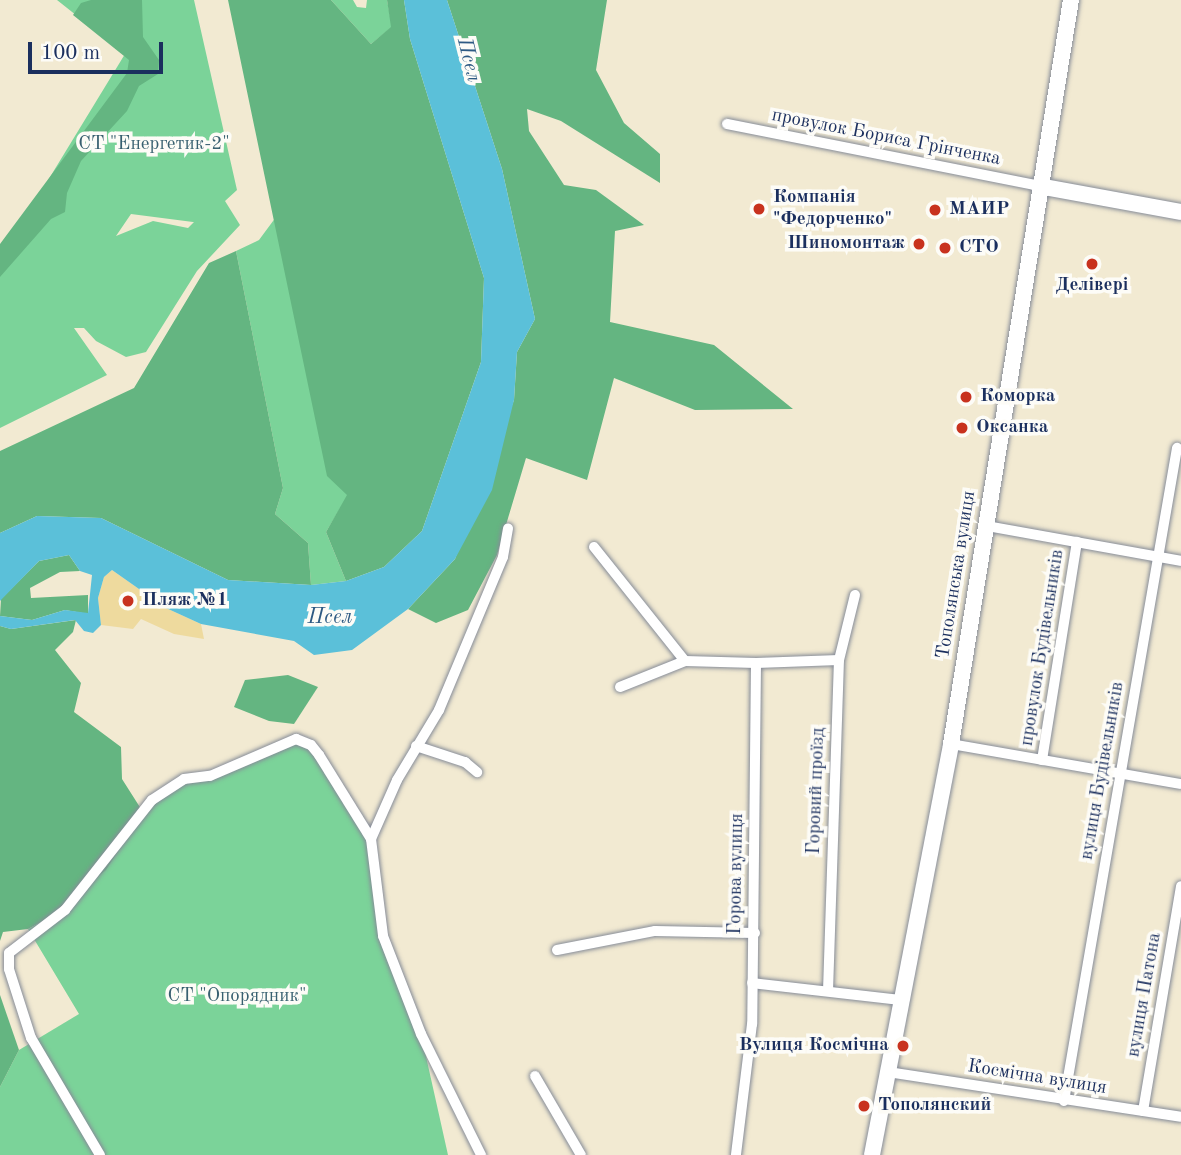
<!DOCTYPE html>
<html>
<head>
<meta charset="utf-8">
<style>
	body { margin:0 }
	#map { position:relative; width:1181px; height:1155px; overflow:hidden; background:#f2ead2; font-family:"Old Standard TT",serif }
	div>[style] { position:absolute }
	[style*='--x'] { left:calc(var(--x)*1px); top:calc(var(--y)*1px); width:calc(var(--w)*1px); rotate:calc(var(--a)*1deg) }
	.green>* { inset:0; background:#7bd399 }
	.forest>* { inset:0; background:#64b581 }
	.sand>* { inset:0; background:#eeda9e }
	.water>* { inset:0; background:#5bc0d9 }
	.roads { filter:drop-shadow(0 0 2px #868c98) drop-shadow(0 0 2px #868c98) }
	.street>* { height:10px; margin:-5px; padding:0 5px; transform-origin:5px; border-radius:5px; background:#fff }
	.secondary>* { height:16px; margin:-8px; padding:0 8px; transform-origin:8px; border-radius:8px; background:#fff }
	.dots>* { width:19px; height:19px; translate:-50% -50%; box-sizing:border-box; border:4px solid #fdfcf7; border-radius:50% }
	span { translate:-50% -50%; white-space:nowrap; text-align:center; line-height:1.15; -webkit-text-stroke:7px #fdfcf7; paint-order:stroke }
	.street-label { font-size:19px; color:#1b2f5e }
	.park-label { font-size:19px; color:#386070 }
	.poi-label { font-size:19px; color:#1b2f5e; font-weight:700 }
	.left { translate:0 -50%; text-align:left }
	.right { translate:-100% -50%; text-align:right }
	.water-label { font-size:21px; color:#2e5a83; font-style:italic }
	.scale { position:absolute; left:28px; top:42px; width:135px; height:32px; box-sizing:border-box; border:4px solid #1b2f5e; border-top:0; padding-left:9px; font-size:21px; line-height:24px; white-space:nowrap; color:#1b2f5e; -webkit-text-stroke:5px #fdfcf7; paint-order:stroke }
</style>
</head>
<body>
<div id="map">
	<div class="green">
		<div style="clip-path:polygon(evenodd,57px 0,194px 0,237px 190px,225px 201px,240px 225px,197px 271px,146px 352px,126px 357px,96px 341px,84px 328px,74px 328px,107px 375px,0 428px,0 259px,125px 54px,57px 0,131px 214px,193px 222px,194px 222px,188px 228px,153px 221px,116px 236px,131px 214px)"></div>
		<div style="clip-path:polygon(331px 0,353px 0,357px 7px,366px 8px,367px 0,387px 0,392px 27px,371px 44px)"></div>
		<div style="clip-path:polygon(276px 217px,348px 495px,326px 532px,346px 581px,311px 585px,308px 543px,275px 514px,283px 488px,236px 251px,259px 240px)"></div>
		<div style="clip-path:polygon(305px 741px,365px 825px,383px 936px,421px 1034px,448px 1155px,0 1155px,0 1087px,19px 1050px,79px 1014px,28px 929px,45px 920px,143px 812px,184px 779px)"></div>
	</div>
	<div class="forest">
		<div style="clip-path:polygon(91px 0,142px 0,143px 37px,159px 60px,158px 74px,139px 86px,127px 111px,81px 161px,67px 193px,65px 212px,51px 219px,0 277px,0 244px,127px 73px,129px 60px,73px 15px,81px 3px)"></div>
		<div style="clip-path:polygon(228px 0,331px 0,371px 44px,391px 27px,387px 0,404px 0,410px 39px,484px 278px,481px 362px,422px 531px,384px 567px,346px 581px,326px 532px,347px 495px,327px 476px)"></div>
		<div style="clip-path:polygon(447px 0,607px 0,596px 70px,624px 123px,660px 154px,660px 183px,561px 121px,527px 109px,529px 131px,564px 185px,596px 190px,644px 225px,615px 231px,610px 322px,714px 345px,793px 409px,695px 410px,614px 378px,587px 480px,526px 458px,497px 555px,468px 610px,436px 623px,408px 609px,455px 559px,514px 400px,517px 352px,535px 319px,502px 169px)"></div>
		<div style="clip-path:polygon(236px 251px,283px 488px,275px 514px,308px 543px,311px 585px,228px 580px,101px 518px,37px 516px,0 533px,0 451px,134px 388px,209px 263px)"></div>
		<div style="clip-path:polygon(69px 555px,80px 571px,60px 572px,30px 588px,31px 598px,88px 595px,88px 614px,65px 610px,32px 620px,0 616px,1px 599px,39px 561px)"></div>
		<div style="clip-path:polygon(76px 620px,73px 632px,55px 650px,81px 683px,74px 712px,121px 747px,122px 779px,143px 812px,106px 870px,45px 920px,28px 929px,3px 932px,0 941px,0 626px,11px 629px)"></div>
		<div style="clip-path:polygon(288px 675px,318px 687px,294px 724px,269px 721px,234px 707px,245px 680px)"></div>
		<div style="clip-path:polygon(0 995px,19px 1050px,0 1087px)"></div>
	</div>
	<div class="sand">
		<div style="clip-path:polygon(112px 570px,166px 608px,201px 624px,204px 639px,174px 634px,141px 619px,133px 629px,101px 625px,98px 598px,104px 577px)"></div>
	</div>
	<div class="water">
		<div style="clip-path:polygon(404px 0,447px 0,502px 169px,535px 319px,517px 352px,514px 400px,492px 490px,455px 559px,408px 609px,352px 650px,314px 655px,294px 641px,201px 624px,166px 608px,112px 570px,104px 577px,98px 598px,101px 625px,93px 633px,84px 631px,75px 620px,11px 629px,0 626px,0 616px,32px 620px,65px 610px,88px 613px,92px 575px,80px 571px,69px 555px,39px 561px,0 601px,0 533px,37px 516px,101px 518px,228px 580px,311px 585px,346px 581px,384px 567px,422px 531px,481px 362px,484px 278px,410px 39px)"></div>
	</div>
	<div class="roads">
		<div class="street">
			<div style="--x:727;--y:124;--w:318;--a:11.2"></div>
			<div style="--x:987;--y:526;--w:197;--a:10.2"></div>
			<div style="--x:594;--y:547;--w:146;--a:51.4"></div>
			<div style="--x:685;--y:661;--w:71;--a:1.6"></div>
			<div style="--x:756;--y:663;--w:361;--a:90.6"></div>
			<div style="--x:752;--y:1024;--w:132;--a:97"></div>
			<div style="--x:756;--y:663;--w:83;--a:-2.1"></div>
			<div style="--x:620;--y:687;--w:70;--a:-21.8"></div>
			<div style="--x:951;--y:744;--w:233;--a:9.9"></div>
			<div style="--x:416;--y:746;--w:52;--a:18.1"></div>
			<div style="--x:465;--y:762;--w:16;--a:40"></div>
			<div style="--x:1042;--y:760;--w:221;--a:-80.9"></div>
			<div style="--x:371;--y:839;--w:64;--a:-66.2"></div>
			<div style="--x:397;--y:780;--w:82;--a:-59"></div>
			<div style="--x:439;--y:710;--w:166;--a:-67.3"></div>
			<div style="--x:503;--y:557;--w:29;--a:-80"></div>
			<div style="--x:557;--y:950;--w:100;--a:-11"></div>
			<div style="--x:655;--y:931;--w:100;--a:1.1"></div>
			<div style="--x:752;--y:983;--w:151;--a:6.5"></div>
			<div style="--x:828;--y:991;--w:331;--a:-88.1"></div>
			<div style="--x:839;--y:660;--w:67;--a:-76.2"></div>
			<div style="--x:888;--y:1072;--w:296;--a:8.7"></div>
			<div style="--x:535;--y:1076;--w:91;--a:59.8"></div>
			<div style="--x:1064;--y:1101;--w:663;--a:-80.18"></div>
			<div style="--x:1143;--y:1111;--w:228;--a:-80.4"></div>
			<div style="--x:100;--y:1155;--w:136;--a:-120.5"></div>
			<div style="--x:31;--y:1038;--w:72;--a:-107.7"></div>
			<div style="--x:9;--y:969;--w:16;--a:-90"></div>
			<div style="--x:9;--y:953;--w:71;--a:-37.5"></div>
			<div style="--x:65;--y:910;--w:140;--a:-51.7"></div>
			<div style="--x:152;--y:800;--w:38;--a:-33"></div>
			<div style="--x:184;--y:779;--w:26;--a:-7"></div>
			<div style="--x:210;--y:776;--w:94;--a:-23.3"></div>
			<div style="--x:296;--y:739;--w:16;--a:22"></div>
			<div style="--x:311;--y:745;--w:13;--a:51"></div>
			<div style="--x:319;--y:755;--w:99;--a:58.2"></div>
			<div style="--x:371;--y:839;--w:98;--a:82.9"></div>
			<div style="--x:383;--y:936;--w:105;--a:68.8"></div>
			<div style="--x:421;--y:1034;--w:135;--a:63.6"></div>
		</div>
		<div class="secondary">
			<div style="--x:1039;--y:186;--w:144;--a:10.4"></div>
			<div style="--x:872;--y:1155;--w:419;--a:-79.1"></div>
			<div style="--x:951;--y:744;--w:754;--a:-80.84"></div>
		</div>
	</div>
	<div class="dots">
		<div style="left:759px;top:209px;background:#c8321e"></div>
		<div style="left:935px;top:210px;background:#c8321e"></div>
		<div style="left:919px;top:244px;background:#c8321e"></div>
		<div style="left:945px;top:248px;background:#c8321e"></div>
		<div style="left:1092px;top:264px;background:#c8321e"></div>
		<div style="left:966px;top:397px;background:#c8321e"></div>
		<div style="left:962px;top:428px;background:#c8321e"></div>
		<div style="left:128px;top:601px;background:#c8321e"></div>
		<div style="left:903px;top:1046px;background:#c8321e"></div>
		<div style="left:864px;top:1106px;background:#c8321e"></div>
	</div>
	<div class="street-label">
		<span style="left:886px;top:138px;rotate:11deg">провулок Бориса Грінченка</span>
		<span style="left:957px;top:575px;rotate:-81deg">Тополянська вулиця</span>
		<span style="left:1043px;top:648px;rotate:-81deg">провулок Будівельників</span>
		<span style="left:1103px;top:771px;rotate:-80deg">вулиця Будівельників</span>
		<span style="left:817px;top:791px;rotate:-88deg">Горовий проїзд</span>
		<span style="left:737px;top:874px;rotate:-89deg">Горова вулиця</span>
		<span style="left:1145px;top:995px;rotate:-80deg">вулиця Патона</span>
		<span style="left:1037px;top:1078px;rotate:9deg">Космічна вулиця</span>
	</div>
	<div class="park-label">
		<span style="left:154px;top:145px">СТ "Енергетик-2"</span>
		<span style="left:237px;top:997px">СТ "Опорядник"</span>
	</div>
	<div class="poi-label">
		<span class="left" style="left:773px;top:209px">Компанія<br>"Федорченко"</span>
		<span class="left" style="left:949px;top:210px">МАИР</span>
		<span class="right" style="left:905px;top:244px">Шиномонтаж</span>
		<span class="left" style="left:959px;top:248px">СТО</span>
		<span style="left:1092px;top:286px">Делівері</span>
		<span class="left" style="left:980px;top:397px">Коморка</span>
		<span class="left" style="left:976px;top:428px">Оксанка</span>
		<span class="left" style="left:142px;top:601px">Пляж №1</span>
		<span class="right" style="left:889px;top:1046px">Вулиця Космічна</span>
		<span class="left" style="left:878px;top:1106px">Тополянский</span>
	</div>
	<div class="water-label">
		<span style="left:468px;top:60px;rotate:76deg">Псел</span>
		<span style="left:330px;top:618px">Псел</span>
	</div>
	<div class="scale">100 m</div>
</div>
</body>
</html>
